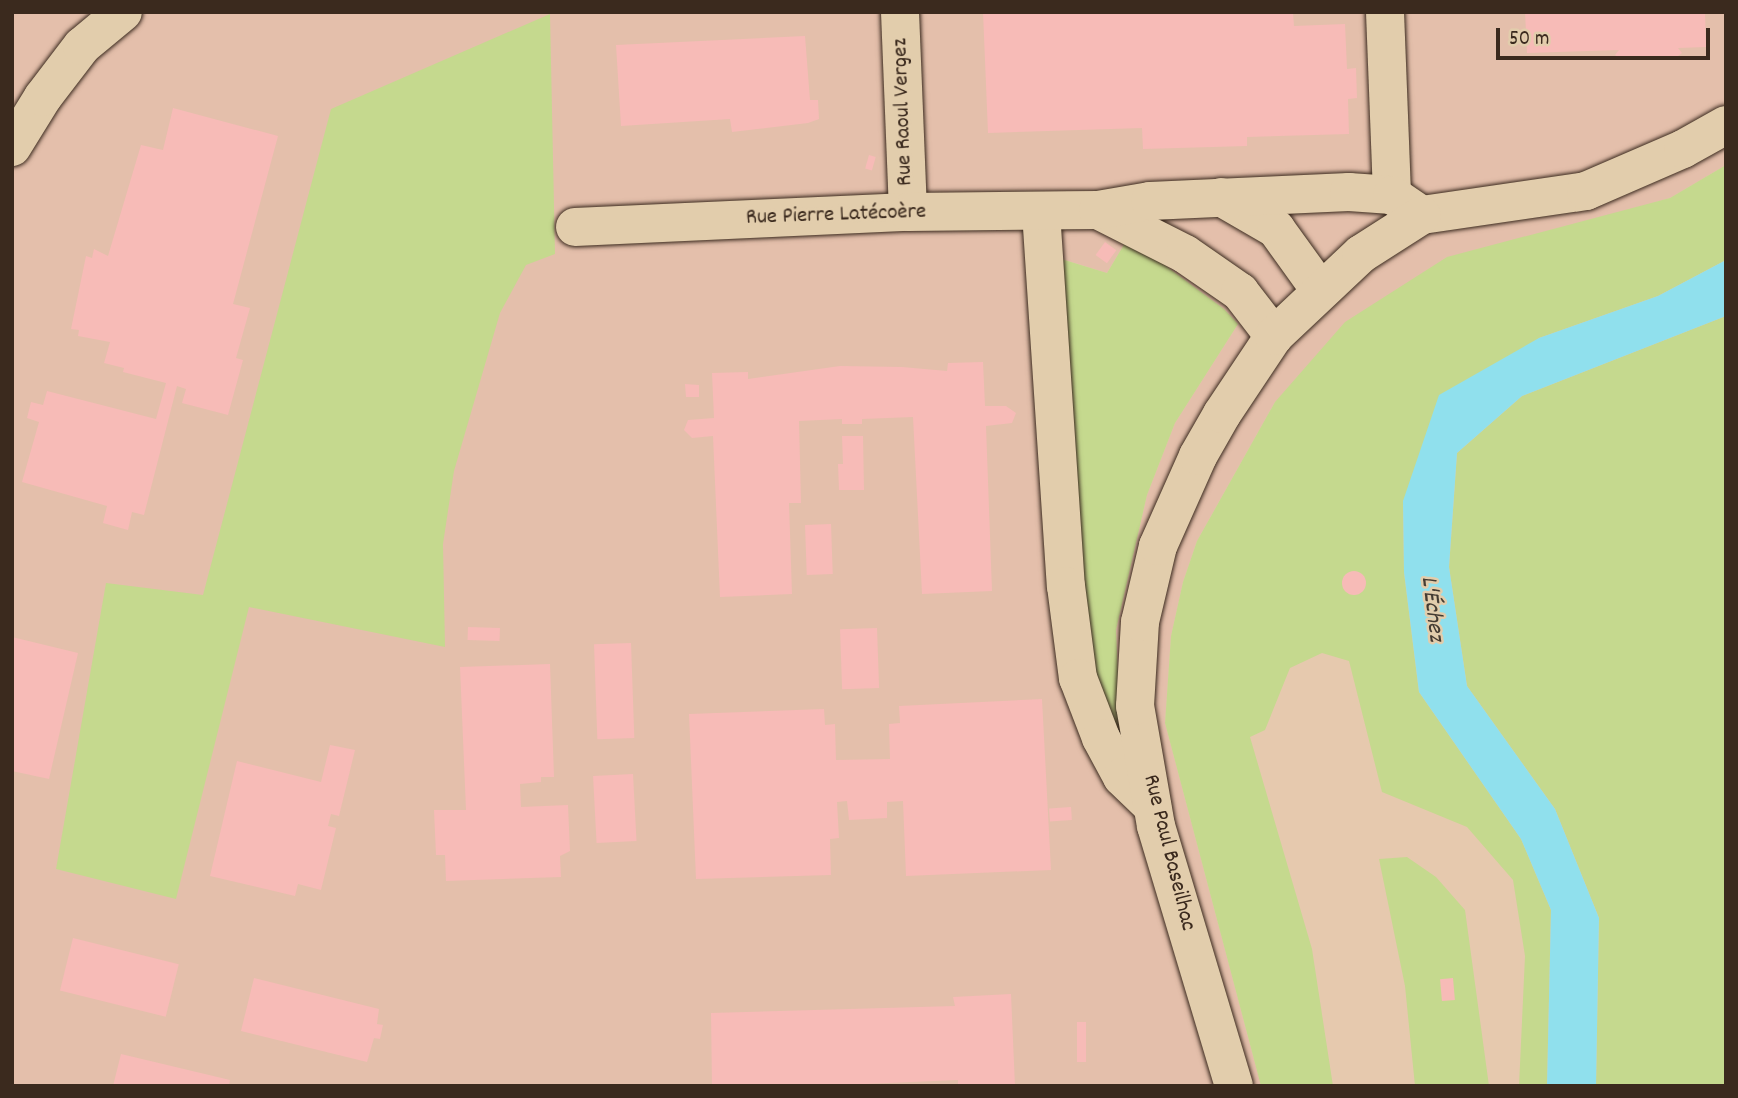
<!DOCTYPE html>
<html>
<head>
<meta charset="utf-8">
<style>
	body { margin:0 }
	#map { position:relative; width:1738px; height:1098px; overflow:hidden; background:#e6c9ae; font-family:Dekko,sans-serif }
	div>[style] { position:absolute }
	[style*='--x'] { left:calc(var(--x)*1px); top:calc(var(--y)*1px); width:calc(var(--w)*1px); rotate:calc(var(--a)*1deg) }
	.built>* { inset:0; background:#e4bfab }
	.green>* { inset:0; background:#c5d98e }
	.water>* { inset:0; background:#90e0ed }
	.building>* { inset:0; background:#f7bbb7; transform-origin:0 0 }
	.round { border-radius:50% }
	.roads { filter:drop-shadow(0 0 2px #3b2a1e) drop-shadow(0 0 2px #3b2a1e) }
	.minor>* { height:38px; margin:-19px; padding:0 19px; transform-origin:19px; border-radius:19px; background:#e2cdac }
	span { translate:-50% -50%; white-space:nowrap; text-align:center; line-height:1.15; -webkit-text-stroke:5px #e2cdac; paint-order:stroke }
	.street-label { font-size:23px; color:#3b2a1e }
	.water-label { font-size:24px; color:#443c33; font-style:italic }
	.frame { position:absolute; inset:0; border:14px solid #3b2a1e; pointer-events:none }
	.scale { position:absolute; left:1496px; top:28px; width:214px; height:32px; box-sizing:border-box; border:4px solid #3b2a1e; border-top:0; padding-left:9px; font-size:21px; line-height:24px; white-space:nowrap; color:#3b2a1e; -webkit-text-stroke:5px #e2cdac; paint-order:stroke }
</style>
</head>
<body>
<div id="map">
	<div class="built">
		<div style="clip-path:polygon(evenodd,12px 12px,1726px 12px,1726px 165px,1670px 198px,1606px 217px,1275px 402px,1197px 541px,1183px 582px,1171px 636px,1165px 723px,1261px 1086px,12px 1086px,12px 12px,1128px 238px,1224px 309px,1238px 324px,1175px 423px,1147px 495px,1116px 630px,1121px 739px,1059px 258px,1107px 273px,1128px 238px)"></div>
	</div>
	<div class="green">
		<div style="clip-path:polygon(550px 14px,555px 254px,526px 265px,500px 313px,454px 471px,443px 544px,445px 647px,249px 607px,176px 899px,56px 869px,106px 583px,203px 595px,331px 109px)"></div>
		<div style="clip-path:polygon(1726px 165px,1726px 260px,1658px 296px,1539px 338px,1403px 501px,1404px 572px,1419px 692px,1521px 839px,1551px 910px,1547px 1086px,1519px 1086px,1525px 956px,1513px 880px,1467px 827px,1382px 792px,1349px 661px,1322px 653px,1290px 668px,1265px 730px,1250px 737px,1312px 949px,1333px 1086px,1261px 1086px,1165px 723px,1171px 636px,1183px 582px,1197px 541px,1275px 402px,1345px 322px,1447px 257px,1670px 198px)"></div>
		<div style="clip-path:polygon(1128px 238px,1224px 309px,1238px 324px,1175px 423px,1147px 495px,1116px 630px,1121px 740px,1087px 677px,1058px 258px,1107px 273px)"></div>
		<div style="clip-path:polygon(1726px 316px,1726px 1086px,1596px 1086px,1599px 918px,1555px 809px,1467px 686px,1449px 567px,1457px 453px,1522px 396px)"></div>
		<div style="clip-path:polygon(1407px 857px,1436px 877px,1465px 910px,1489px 1086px,1415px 1086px,1405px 986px,1379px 859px)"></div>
	</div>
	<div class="water">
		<div style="clip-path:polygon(1726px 260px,1726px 316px,1522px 396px,1457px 453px,1449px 567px,1467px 686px,1555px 809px,1599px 918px,1596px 1086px,1547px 1086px,1551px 910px,1521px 839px,1419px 692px,1404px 572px,1403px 501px,1439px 395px,1539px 338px,1658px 296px)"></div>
	</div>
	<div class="building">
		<div style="clip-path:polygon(983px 12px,1293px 12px,1294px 26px,1345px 24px,1347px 69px,1356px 68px,1357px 98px,1348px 99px,1349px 134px,1247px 137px,1247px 146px,1143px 149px,1142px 128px,988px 133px)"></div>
		<div style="clip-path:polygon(1525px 12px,1705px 12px,1706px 47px,1678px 48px,1682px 53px,1678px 56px,1619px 58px,1615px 55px,1619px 50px,1527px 53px)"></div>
		<div style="clip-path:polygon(805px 36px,810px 100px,818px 100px,819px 119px,808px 123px,732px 132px,730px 119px,621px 126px,616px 45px)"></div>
		<div style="clip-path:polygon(173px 108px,278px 136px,233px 304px,250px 308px,236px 358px,243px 360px,228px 415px,182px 403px,186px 389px,177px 386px,144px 515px,132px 512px,128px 530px,103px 523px,107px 506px,22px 482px,39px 422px,27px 418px,31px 402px,43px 405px,47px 391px,156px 419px,166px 383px,123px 372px,124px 368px,104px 363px,110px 342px,78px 336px,79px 330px,71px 329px,86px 256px,92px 258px,94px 249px,108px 256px,141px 145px,163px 150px)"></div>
		<div style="left:869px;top:155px;width:7px;height:14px;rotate:16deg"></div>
		<div style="left:1105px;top:242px;width:14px;height:16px;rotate:36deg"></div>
		<div style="clip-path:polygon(983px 362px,985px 406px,1006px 406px,1016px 413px,1012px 423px,986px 426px,992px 591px,922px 594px,913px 417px,862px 419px,862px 424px,842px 424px,842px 419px,799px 421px,801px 503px,789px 503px,792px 594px,720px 597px,713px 436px,692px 438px,684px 430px,688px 420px,714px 418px,712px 373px,748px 372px,748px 379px,840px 366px,902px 367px,947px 371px,948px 363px)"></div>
		<div style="clip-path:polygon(685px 384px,699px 385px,699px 397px,686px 397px)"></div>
		<div style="clip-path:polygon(842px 436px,863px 436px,864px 490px,839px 490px,838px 464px,843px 464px)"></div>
		<div style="left:831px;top:524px;width:50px;height:26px;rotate:88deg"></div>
		<div class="round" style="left:1342px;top:571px;width:24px;height:24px"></div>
		<div style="left:468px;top:627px;width:32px;height:13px;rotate:2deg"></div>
		<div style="left:877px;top:628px;width:60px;height:37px;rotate:88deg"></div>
		<div style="clip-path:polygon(12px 637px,78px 653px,49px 779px,12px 771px)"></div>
		<div style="left:631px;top:643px;width:95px;height:37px;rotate:88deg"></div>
		<div style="clip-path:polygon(550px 664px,554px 777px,541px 777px,541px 782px,520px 784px,521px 807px,568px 805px,570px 851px,560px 856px,561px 877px,446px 881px,445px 855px,436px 855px,434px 810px,466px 810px,460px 667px)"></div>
		<div style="clip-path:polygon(1042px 699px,1051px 870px,906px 876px,903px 801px,887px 802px,887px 818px,849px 820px,847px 801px,837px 802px,839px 838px,830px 839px,831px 875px,696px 879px,689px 714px,824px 709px,825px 725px,835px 724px,836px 760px,890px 759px,889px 724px,900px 723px,899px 706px)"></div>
		<div style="clip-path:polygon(330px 745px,355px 750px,339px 816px,331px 814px,328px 826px,336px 828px,321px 890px,298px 884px,295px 896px,210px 876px,237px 761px,321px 782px)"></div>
		<div style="left:633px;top:774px;width:67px;height:40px;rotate:87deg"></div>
		<div style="left:1071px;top:807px;width:13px;height:22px;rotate:86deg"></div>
		<div style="left:73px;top:938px;width:109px;height:54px;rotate:14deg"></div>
		<div style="clip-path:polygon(254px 978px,379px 1009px,377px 1024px,383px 1025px,380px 1039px,374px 1038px,367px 1062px,241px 1031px)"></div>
		<div style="left:1453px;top:978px;width:22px;height:13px;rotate:85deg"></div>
		<div style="clip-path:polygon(1011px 994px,1015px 1086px,958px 1086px,958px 1080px,819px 1086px,712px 1086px,711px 1013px,955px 1006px,953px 997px)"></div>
		<div style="left:1077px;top:1022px;width:9px;height:40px"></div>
		<div style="clip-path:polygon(121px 1054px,230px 1080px,229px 1086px,113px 1086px)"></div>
	</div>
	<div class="roads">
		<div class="minor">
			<div style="--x:900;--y:12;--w:200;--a:87.7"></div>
			<div style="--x:1385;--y:12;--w:183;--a:87.8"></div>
			<div style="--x:12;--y:147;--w:59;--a:-58.2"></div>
			<div style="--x:43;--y:97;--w:64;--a:-52.6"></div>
			<div style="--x:82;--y:46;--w:53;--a:-39.7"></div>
			<div style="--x:1221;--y:197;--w:64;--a:30.2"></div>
			<div style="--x:1276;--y:229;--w:75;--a:54.2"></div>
			<div style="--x:1098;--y:210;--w:97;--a:26.8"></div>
			<div style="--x:1185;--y:254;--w:67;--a:34.6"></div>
			<div style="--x:1240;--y:292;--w:56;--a:52.3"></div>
			<div style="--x:1041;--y:212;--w:375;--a:86.2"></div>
			<div style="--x:1066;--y:586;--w:93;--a:82.6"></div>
			<div style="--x:1078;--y:678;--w:64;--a:69"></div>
			<div style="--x:1101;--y:738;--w:44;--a:61.7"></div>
			<div style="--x:1122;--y:777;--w:42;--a:44"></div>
			<div style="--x:575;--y:227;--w:333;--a:-2.6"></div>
			<div style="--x:908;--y:212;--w:190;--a:-0.6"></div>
			<div style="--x:1098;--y:210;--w:53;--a:-9.8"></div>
			<div style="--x:1150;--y:201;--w:199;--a:-2.6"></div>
			<div style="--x:1349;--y:192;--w:43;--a:4"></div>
			<div style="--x:1392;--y:195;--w:36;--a:34"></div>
			<div style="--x:1422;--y:215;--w:166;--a:-8.3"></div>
			<div style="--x:1586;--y:191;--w:106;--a:-23.4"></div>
			<div style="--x:1683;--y:149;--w:49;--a:-29.2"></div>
			<div style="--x:1234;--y:1086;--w:271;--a:-106.7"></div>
			<div style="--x:1156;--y:826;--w:122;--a:-99.9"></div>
			<div style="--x:1135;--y:706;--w:84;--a:-86.6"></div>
			<div style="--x:1140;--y:622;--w:78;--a:-76.7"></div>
			<div style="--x:1158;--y:546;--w:98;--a:-66"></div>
			<div style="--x:1198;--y:456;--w:48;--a:-60.3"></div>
			<div style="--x:1222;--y:414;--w:94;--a:-56.3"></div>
			<div style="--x:1274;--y:336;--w:120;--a:-43.3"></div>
			<div style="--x:1361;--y:254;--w:72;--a:-32.6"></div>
		</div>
	</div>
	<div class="street-label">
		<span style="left:904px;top:112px;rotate:-92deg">Rue Raoul Vergez</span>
		<span style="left:836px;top:216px;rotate:-2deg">Rue Pierre Latécoère</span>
		<span style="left:1168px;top:853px;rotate:76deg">Rue Paul Baseilhac</span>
	</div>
	<div class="water-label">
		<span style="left:1431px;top:609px;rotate:83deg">L'Échez</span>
	</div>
	<div class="frame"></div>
	<div class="scale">50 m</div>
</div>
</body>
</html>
